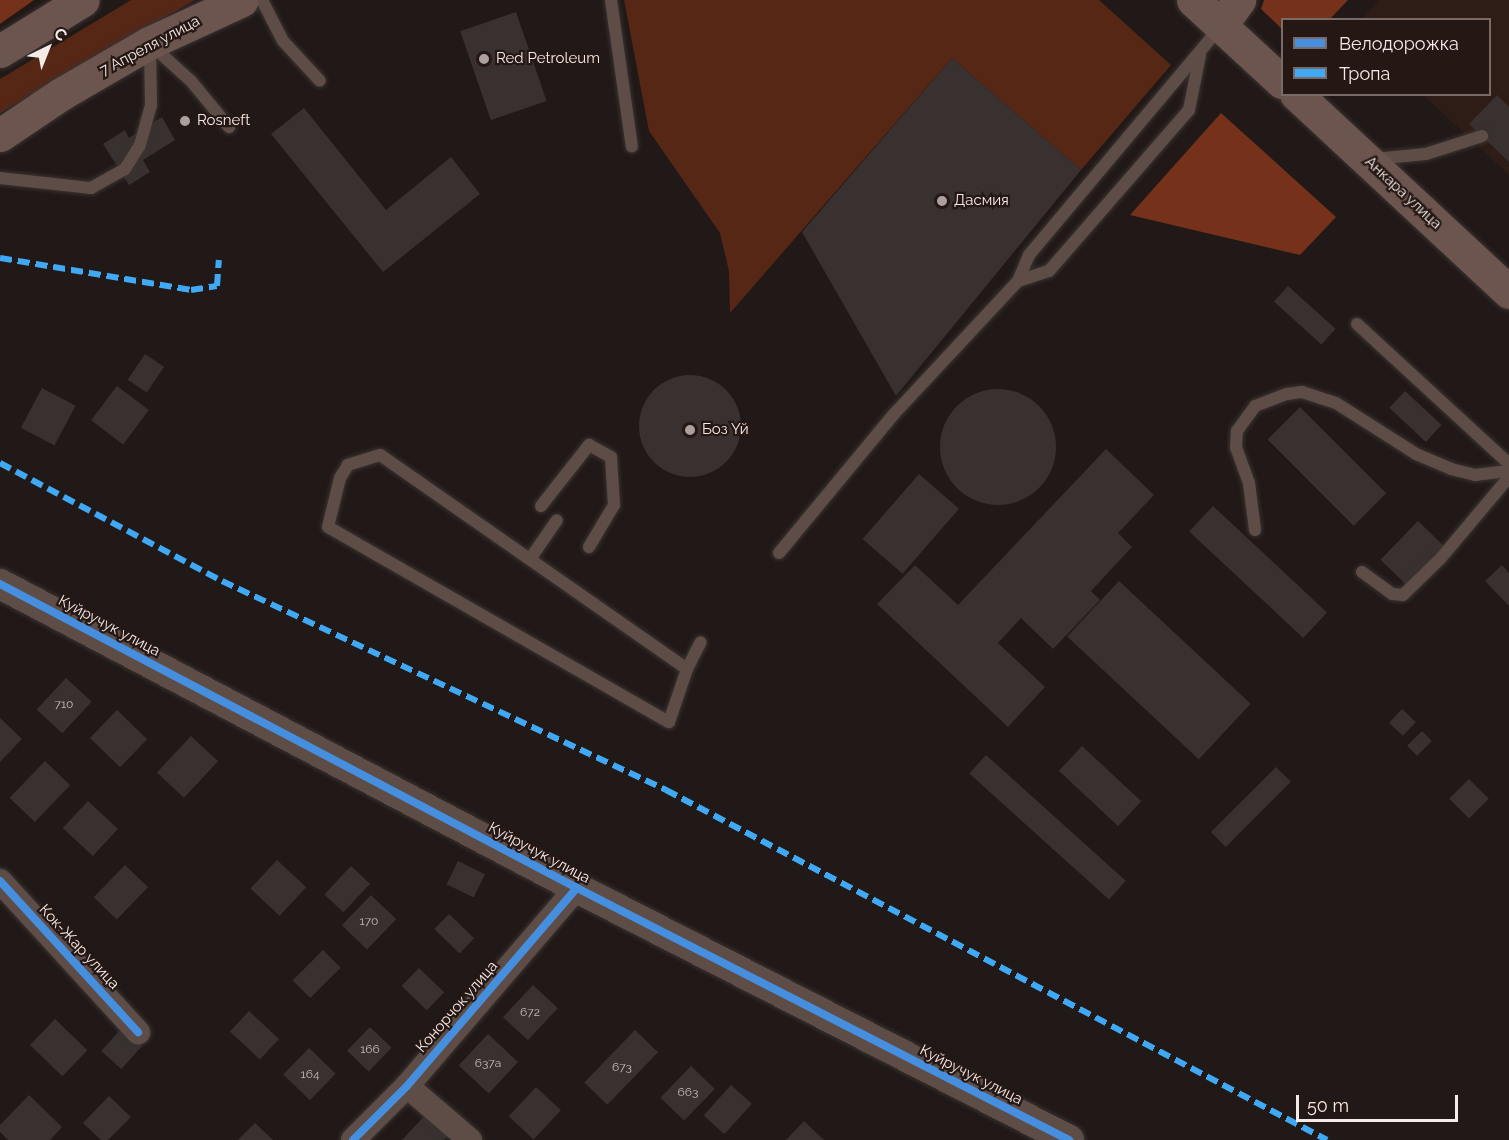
<!DOCTYPE html>
<html>
<head>
<meta charset="utf-8">
<style>
	body { margin:0 }
	#map { position:relative; width:1509px; height:1140px; overflow:hidden; background:#211917; font-family:Raleway,sans-serif }
	div>[style] { position:absolute }
	[style*='--x'] { left:calc(var(--x)*1px); top:calc(var(--y)*1px); width:calc(var(--w)*1px); rotate:calc(var(--a)*1deg) }
	.built>* { inset:0; background:#2e1c16 }
	.green>* { inset:0; background:#572716 }
	.forest>* { inset:0; background:#753119 }
	.building>* { inset:0; background:#383130; transform-origin:0 0 }
	.round { border-radius:50% }
	.roads { filter:drop-shadow(0 0 2px #393331) drop-shadow(0 0 2px #393331) }
	.service>* { height:12px; margin:-6px; padding:0 6px; transform-origin:6px; border-radius:6px; background:#5e4d47 }
	.minor>* { height:24px; margin:-12px; padding:0 12px; transform-origin:12px; border-radius:12px; background:#5e4d47 }
	.tertiary>* { height:30px; margin:-15px; padding:0 15px; transform-origin:15px; border-radius:15px; background:#5e4d47 }
	.primary>* { height:33px; margin:-16.5px; padding:0 16.5px; transform-origin:16.5px; border-radius:16.5px; background:#6c554e }
	.quiet>* { height:6px; margin-top:-3px; transform-origin:0; background:repeating-linear-gradient(90deg,#3fa9f5 0 12px,transparent 0 18px) }
	.cycleway>* { height:8px; margin:-4px; padding:0 4px; transform-origin:4px; border-radius:4px; background:#468fdf }
	.dots>* { width:16px; height:16px; translate:-50% -50%; box-sizing:border-box; border:3px solid #251713; border-radius:50% }
	span { translate:-50% -50%; white-space:nowrap; text-align:center; line-height:1.15; -webkit-text-stroke:4.5px #251713; paint-order:stroke }
	.number-label { font-size:12px; color:#c5bcb9 }
	.number-label span { -webkit-text-stroke-width:0 }
	.street-label { font-size:15px; color:#f4eae7 }
	.poi-label { font-size:15px; color:#f4eae7 }
	.left { translate:0 -50%; text-align:left }
	.legend { position:absolute; left:1281px; top:18px; width:210px; height:78px; box-sizing:border-box; background:#251713; border:2px solid #786b68; margin:0; padding:8px 10px; list-style:none; font-size:18px; color:#f4eae7 }
	.legend li { display:flex; align-items:center; gap:12px; height:30px }
	.legend b { width:30px; border:2px solid #786b68 }
	.north { position:absolute; left:18px; top:18px; width:60px; height:60px; -webkit-text-stroke:4px #251713; paint-order:stroke; rotate:43deg; font-size:16px; font-weight:700; line-height:24px; text-align:center; color:#f4eae7 }
	.north::after { content:''; display:block; margin:auto; width:21px; height:27px; background:#f4eae7; clip-path:polygon(50% 0,100% 100%,50% 72%,0 100%) }
	.scale { position:absolute; left:1296px; top:1095px; width:162px; height:27px; box-sizing:border-box; border:3px solid #f4eae7; border-top:0; padding-left:8px; font-size:18px; line-height:21px; white-space:nowrap; color:#f4eae7; -webkit-text-stroke:4px #251713; paint-order:stroke }
</style>
</head>
<body>
<div id="map">
	<div class="built">
		<div style="clip-path:polygon(1379px 0,1509px 0,1509px 175px,1423px 95px,1490px 94px,1490px 20px,1361px 20px)"></div>
	</div>
	<div class="green">
		<div style="clip-path:polygon(131px 0,195px 0,0 113px,0 79px)"></div>
		<div style="clip-path:polygon(624px 0,1099px 0,1171px 65px,1081px 170px,952px 58px,730px 313px,729px 271px,720px 233px,649px 131px)"></div>
	</div>
	<div class="forest">
		<div style="clip-path:polygon(0 0,34px 0,0 24px)"></div>
		<div style="clip-path:polygon(1264px 0,1348px 0,1330px 19px,1282px 20px,1282px 29px,1261px 9px)"></div>
		<div style="clip-path:polygon(1221px 113px,1336px 217px,1300px 255px,1130px 215px)"></div>
	</div>
	<div class="building">
		<div style="left:516px;top:12px;width:94px;height:59px;rotate:71deg"></div>
		<div style="clip-path:polygon(952px 58px,1081px 170px,896px 396px,802px 232px)"></div>
		<div style="clip-path:polygon(1497px 95px,1509px 107px,1509px 162px,1469px 124px)"></div>
		<div style="clip-path:polygon(304px 108px,386px 210px,451px 157px,480px 194px,383px 272px,271px 134px)"></div>
		<div style="clip-path:polygon(162px 117px,175px 140px,143px 160px,150px 172px,129px 185px,103px 144px,125px 130px,129px 138px)"></div>
		<div style="left:1288px;top:286px;width:64px;height:21px;rotate:42deg"></div>
		<div style="left:145px;top:354px;width:23px;height:31px;rotate:34deg"></div>
		<div class="round" style="left:639px;top:375px;width:102px;height:102px"></div>
		<div style="left:117px;top:386px;width:40px;height:43px;rotate:37deg"></div>
		<div style="left:42px;top:388px;width:38px;height:45px;rotate:28deg"></div>
		<div class="round" style="left:940px;top:389px;width:116px;height:116px"></div>
		<div style="left:1405px;top:391px;width:50px;height:23px;rotate:43deg"></div>
		<div style="left:1300px;top:407px;width:122px;height:46px;rotate:45deg"></div>
		<div style="clip-path:polygon(1106px 449px,1154px 495px,1118px 533px,1132px 547px,1091px 591px,1100px 600px,1053px 649px,1021px 618px,998px 643px,1045px 687px,1008px 727px,877px 604px,915px 565px,958px 605px)"></div>
		<div style="left:919px;top:474px;width:53px;height:86px;rotate:41deg"></div>
		<div style="left:1213px;top:506px;width:156px;height:35px;rotate:43deg"></div>
		<div style="left:1418px;top:521px;width:36px;height:54px;rotate:44deg"></div>
		<div style="clip-path:polygon(1502px 565px,1509px 573px,1509px 606px,1485px 581px)"></div>
		<div style="left:1119px;top:581px;width:180px;height:76px;rotate:43deg"></div>
		<div style="left:66px;top:678px;width:35px;height:43px;rotate:43deg"></div>
		<div style="left:1402px;top:709px;width:19px;height:19px;rotate:43deg"></div>
		<div style="left:117px;top:710px;width:42px;height:39px;rotate:44deg"></div>
		<div style="clip-path:polygon(0 718px,22px 739px,0 762px)"></div>
		<div style="left:1422px;top:731px;width:14px;height:21px;rotate:45deg"></div>
		<div style="left:191px;top:736px;width:37px;height:50px;rotate:43deg"></div>
		<div style="left:1082px;top:746px;width:81px;height:34px;rotate:43deg"></div>
		<div style="left:986px;top:755px;width:188px;height:25px;rotate:42deg"></div>
		<div style="left:45px;top:761px;width:35px;height:51px;rotate:44deg"></div>
		<div style="left:1276px;top:767px;width:21px;height:92px;rotate:45deg"></div>
		<div style="left:1469px;top:779px;width:28px;height:28px;rotate:45deg"></div>
		<div style="left:88px;top:801px;width:41px;height:37px;rotate:43deg"></div>
		<div style="left:277px;top:860px;width:40px;height:39px;rotate:43deg"></div>
		<div style="left:458px;top:861px;width:30px;height:26px;rotate:26deg"></div>
		<div style="left:125px;top:865px;width:32px;height:45px;rotate:44deg"></div>
		<div style="left:351px;top:866px;width:26px;height:39px;rotate:43deg"></div>
		<div style="left:371px;top:895px;width:35px;height:42px;rotate:44deg"></div>
		<div style="left:449px;top:914px;width:35px;height:21px;rotate:44deg"></div>
		<div style="left:323px;top:950px;width:25px;height:43px;rotate:45deg"></div>
		<div style="left:419px;top:968px;width:35px;height:25px;rotate:44deg"></div>
		<div style="left:533px;top:985px;width:34px;height:44px;rotate:43deg"></div>
		<div style="left:249px;top:1011px;width:41px;height:28px;rotate:43deg"></div>
		<div style="left:55px;top:1019px;width:45px;height:36px;rotate:44deg"></div>
		<div style="left:370px;top:1027px;width:30px;height:33px;rotate:44deg"></div>
		<div style="left:122px;top:1028px;width:27px;height:31px;rotate:42deg"></div>
		<div style="left:635px;top:1030px;width:32px;height:73px;rotate:44deg"></div>
		<div style="left:488px;top:1034px;width:41px;height:43px;rotate:43deg"></div>
		<div style="left:309px;top:1048px;width:37px;height:37px;rotate:44deg"></div>
		<div style="left:691px;top:1066px;width:33px;height:44px;rotate:44deg"></div>
		<div style="left:731px;top:1085px;width:28px;height:41px;rotate:42deg"></div>
		<div style="left:536px;top:1087px;width:34px;height:40px;rotate:43deg"></div>
		<div style="clip-path:polygon(29px 1095px,62px 1127px,50px 1140px,8px 1140px,0 1132px,0 1125px)"></div>
		<div style="clip-path:polygon(109px 1096px,131px 1117px,108px 1140px,101px 1140px,83px 1123px)"></div>
		<div style="clip-path:polygon(429px 1111px,451px 1132px,444px 1140px,402px 1140px)"></div>
		<div style="clip-path:polygon(804px 1121px,824px 1140px,786px 1140px)"></div>
		<div style="clip-path:polygon(255px 1123px,273px 1140px,238px 1140px)"></div>
	</div>
	<div class="roads">
		<div class="service">
			<div style="--x:262;--y:0;--w:46;--a:62.9"></div>
			<div style="--x:283;--y:41;--w:54;--a:47.2"></div>
			<div style="--x:611;--y:0;--w:148;--a:81.9"></div>
			<div style="--x:150;--y:44;--w:55;--a:42.1"></div>
			<div style="--x:191;--y:81;--w:60;--a:50.4"></div>
			<div style="--x:1374;--y:159;--w:52;--a:-5.5"></div>
			<div style="--x:1426;--y:154;--w:59;--a:-17.8"></div>
			<div style="--x:0;--y:178;--w:92;--a:6.3"></div>
			<div style="--x:91;--y:188;--w:39;--a:-29"></div>
			<div style="--x:125;--y:169;--w:28;--a:-58"></div>
			<div style="--x:140;--y:145;--w:41;--a:-74.6"></div>
			<div style="--x:151;--y:105;--w:59;--a:-91"></div>
			<div style="--x:1018;--y:281;--w:33;--a:-18"></div>
			<div style="--x:1049;--y:271;--w:213;--a:-49"></div>
			<div style="--x:1189;--y:110;--w:56;--a:-78.7"></div>
			<div style="--x:1357;--y:324;--w:207;--a:42.6"></div>
			<div style="--x:541;--y:506;--w:78;--a:-51.8"></div>
			<div style="--x:589;--y:445;--w:25;--a:29"></div>
			<div style="--x:611;--y:457;--w:48;--a:86.4"></div>
			<div style="--x:614;--y:505;--w:49;--a:120.8"></div>
			<div style="--x:1255;--y:530;--w:47;--a:-97.3"></div>
			<div style="--x:1249;--y:483;--w:37;--a:-110"></div>
			<div style="--x:1236;--y:448;--w:17;--a:-87"></div>
			<div style="--x:1237;--y:431;--w:31;--a:-54"></div>
			<div style="--x:1255;--y:406;--w:34;--a:-21"></div>
			<div style="--x:1287;--y:394;--w:15;--a:-8"></div>
			<div style="--x:1302;--y:392;--w:36;--a:18"></div>
			<div style="--x:1336;--y:403;--w:95;--a:32.5"></div>
			<div style="--x:1416;--y:454;--w:38;--a:23"></div>
			<div style="--x:1451;--y:469;--w:25;--a:14"></div>
			<div style="--x:1475;--y:475;--w:34;--a:-7"></div>
			<div style="--x:779;--y:553;--w:180;--a:-50.4"></div>
			<div style="--x:894;--y:414;--w:182;--a:-47"></div>
			<div style="--x:1018;--y:281;--w:28;--a:-67"></div>
			<div style="--x:1029;--y:255;--w:299;--a:-50"></div>
			<div style="--x:530;--y:559;--w:47;--a:-55.3"></div>
			<div style="--x:1362;--y:572;--w:37;--a:36"></div>
			<div style="--x:1392;--y:594;--w:11;--a:5"></div>
			<div style="--x:1403;--y:595;--w:53;--a:-44.2"></div>
			<div style="--x:1441;--y:558;--w:106;--a:-50"></div>
			<div style="--x:687;--y:669;--w:374;--a:-145.1"></div>
			<div style="--x:380;--y:455;--w:34;--a:163"></div>
			<div style="--x:348;--y:465;--w:15;--a:122"></div>
			<div style="--x:340;--y:478;--w:50;--a:103.8"></div>
			<div style="--x:328;--y:527;--w:393;--a:29.8"></div>
			<div style="--x:669;--y:722;--w:56;--a:-71.2"></div>
			<div style="--x:687;--y:669;--w:30;--a:-63"></div>
		</div>
		<div class="minor">
			<div style="--x:0;--y:881;--w:205;--a:47.6"></div>
			<div style="--x:407;--y:1086;--w:83;--a:40.6"></div>
			<div style="--x:353;--y:1140;--w:76;--a:-45"></div>
			<div style="--x:407;--y:1086;--w:261;--a:-49.4"></div>
		</div>
		<div class="tertiary">
			<div style="--x:0;--y:584;--w:652;--a:27.78"></div>
			<div style="--x:577;--y:888;--w:553;--a:27.12"></div>
		</div>
		<div class="primary">
			<div style="--x:1193;--y:0;--w:121;--a:42.7"></div>
			<div style="--x:1221;--y:25;--w:31;--a:-54"></div>
			<div style="--x:0;--y:51;--w:97;--a:-31.6"></div>
			<div style="--x:1296;--y:94;--w:291;--a:42.9"></div>
			<div style="--x:0;--y:135;--w:73;--a:-33.9"></div>
			<div style="--x:61;--y:94;--w:102;--a:-30.1"></div>
			<div style="--x:149;--y:43;--w:102;--a:-24.8"></div>
		</div>
	</div>
	<div class="quiet">
		<div style="--x:0;--y:258;--w:194;--a:9.5"></div>
		<div style="--x:191;--y:290;--w:26;--a:-9"></div>
		<div style="--x:217;--y:286;--w:26;--a:-86"></div>
		<div style="--x:0;--y:463;--w:251;--a:28"></div>
		<div style="--x:222;--y:581;--w:491;--a:25.2"></div>
		<div style="--x:666;--y:790;--w:748;--a:27.9"></div>
	</div>
	<div class="cycleway">
		<div style="--x:0;--y:584;--w:652;--a:27.78"></div>
		<div style="--x:577;--y:888;--w:553;--a:27.12"></div>
		<div style="--x:0;--y:881;--w:205;--a:47.6"></div>
		<div style="--x:353;--y:1140;--w:76;--a:-45"></div>
		<div style="--x:407;--y:1086;--w:261;--a:-49.4"></div>
	</div>
	<div class="dots">
		<div style="left:484px;top:59px;background:#aaa19e"></div>
		<div style="left:185px;top:121px;background:#aaa19e"></div>
		<div style="left:942px;top:201px;background:#aaa19e"></div>
		<div style="left:690px;top:430px;background:#aaa19e"></div>
	</div>
	<div class="number-label">
		<span style="left:64px;top:705px">710</span>
		<span style="left:369px;top:922px">170</span>
		<span style="left:530px;top:1013px">672</span>
		<span style="left:370px;top:1050px">166</span>
		<span style="left:488px;top:1064px">637а</span>
		<span style="left:622px;top:1068px">673</span>
		<span style="left:310px;top:1075px">164</span>
		<span style="left:688px;top:1093px">663</span>
	</div>
	<div class="street-label">
		<span style="left:150px;top:46px;rotate:-28deg">7 Апреля улица</span>
		<span style="left:1403px;top:193px;rotate:43deg">Анкара улица</span>
		<span style="left:109px;top:626px;rotate:28deg">Куйручук улица</span>
		<span style="left:539px;top:853px;rotate:28deg">Куйручук улица</span>
		<span style="left:79px;top:947px;rotate:47deg">Кок-Жар улица</span>
		<span style="left:457px;top:1007px;rotate:-49deg">Конорчок улица</span>
		<span style="left:971px;top:1075px;rotate:27deg">Куйручук улица</span>
	</div>
	<div class="poi-label">
		<span class="left" style="left:496px;top:59px">Red Petroleum</span>
		<span class="left" style="left:197px;top:121px">Rosneft</span>
		<span class="left" style="left:954px;top:201px">Дасмия</span>
		<span class="left" style="left:702px;top:430px">Боз Үй</span>
	</div>
	<ul class="legend">
	<li><b style="height:8px;background:#468fdf"></b>Велодорожка</li>
	<li><b style="height:8px;background:#3fa9f5"></b>Тропа</li>
	</ul>
	<div class="north">С</div>
	<div class="scale">50 m</div>
</div>
</body>
</html>
